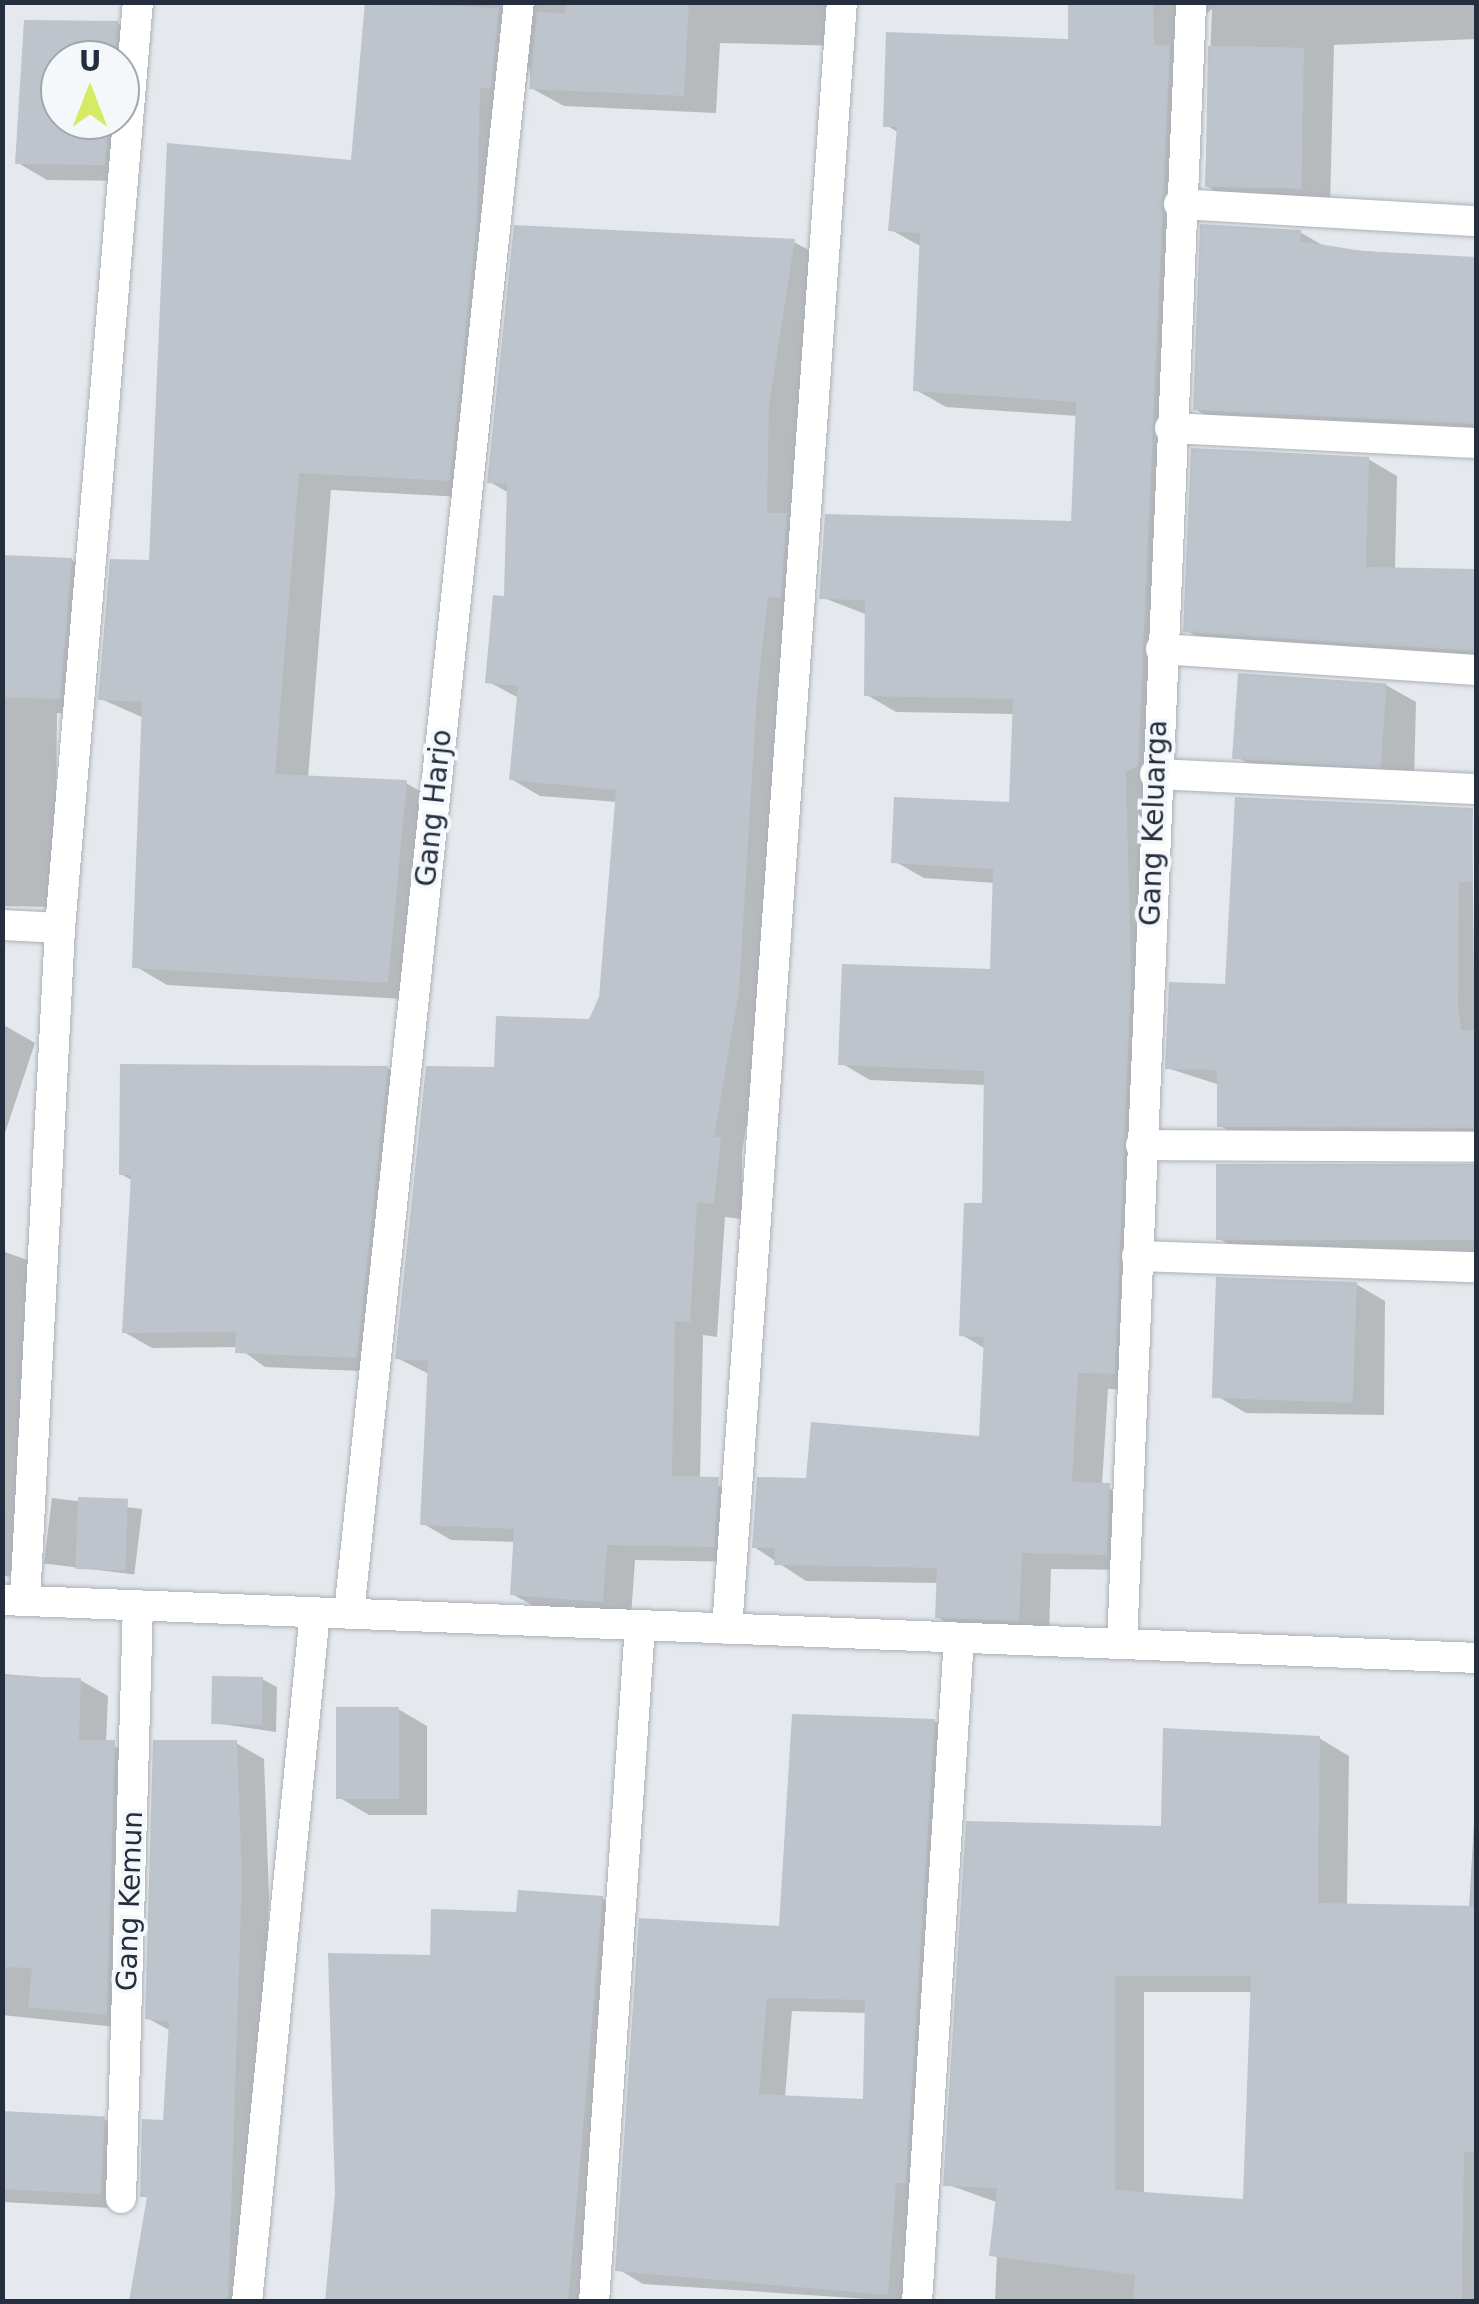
<!DOCTYPE html>
<html>
<head>
<meta charset="utf-8">
<style>
	body { margin:0 }
	#map { position:relative; width:1479px; height:2304px; overflow:hidden; background:#e5e9ed; font-family:"DejaVu Sans",sans-serif }
	div>[style] { position:absolute }
	[style*='--x'] { left:calc(var(--x)*1px); top:calc(var(--y)*1px); width:calc(var(--w)*1px); rotate:calc(var(--a)*1deg) }
	.shadow>* { inset:0; background:#0003; transform-origin:0 0 }
	.building>* { inset:0; background:#bdc4cb; transform-origin:0 0 }
	.roads { filter:drop-shadow(0 0 2px #abb1b8) drop-shadow(0 0 2px #abb1b8) }
	.minor>* { height:30px; margin:-15px; padding:0 15px; transform-origin:15px; border-radius:15px; background:#fff }
	span { translate:-50% -50%; white-space:nowrap; text-align:center; line-height:1.15; -webkit-text-stroke:8px #f5f8fa; paint-order:stroke }
	.street-label { font-size:28px; color:#252e3e }
	.frame { position:absolute; inset:0; border:5px solid #252e3e; pointer-events:none }
	.north { position:absolute; left:40px; top:40px; width:100px; height:100px; box-sizing:border-box; background:#f5f8fa; border:2px solid #a2a7af; border-radius:50%; rotate:0deg; font-size:28px; font-weight:700; line-height:40px; text-align:center; color:#252e3e }
	.north::after { content:''; display:block; margin:auto; width:35px; height:45px; background:#d6ea66; clip-path:polygon(50% 0,100% 100%,50% 72%,0 100%) }
</style>
</head>
<body>
<div id="map">
	<div class="shadow">
		<div style="clip-path:polygon(367px 2px,845px 2px,844px 46px,720px 43px,716px 113px,564px 106px,531px 88px,529px 65px,523px 105px,512px 106px,509px 243px,482px 498px,331px 490px,308px 778px,406px 783px,439px 802px,420px 1000px,167px 985px,135px 966px,144px 718px,101px 699px,151px 563px,354px 162px)"></div>
		<div style="clip-path:polygon(1070px 2px,1476px 2px,1476px 39px,1334px 45px,1330px 208px,1234px 202px,1205px 185px,1212px 9px,1202px 17px,1144px 1390px,1108px 1389px,1102px 1485px,1139px 1503px,1136px 1570px,1051px 1569px,1049px 1637px,967px 1634px,937px 1617px,939px 1583px,806px 1581px,754px 1547px,808px 1481px,982px 1439px,986px 1349px,962px 1335px,985px 1206px,986px 1085px,870px 1080px,841px 1063px,993px 971px,995px 883px,924px 878px,894px 861px,1012px 805px,1015px 714px,896px 712px,867px 695px,868px 615px,821px 597px,1073px 524px,1078px 416px,946px 407px,916px 390px,922px 247px,891px 230px,899px 133px,886px 125px,1071px 42px)"></div>
		<div style="clip-path:polygon(evenodd,27px 22px,117px 23px,146px 40px,134px 181px,47px 180px,18px 163px,27px 22px,60px 60px,120px 60px,120px 120px,60px 120px,60px 60px)"></div>
		<div style="clip-path:polygon(1300px 232px,1327px 248px,1476px 260px,1476px 441px,1224px 426px,1195px 409px)"></div>
		<div style="clip-path:polygon(794px 242px,823px 258px,797px 422px,766px 1008px,742px 1152px,742px 1219px,725px 1217px,717px 1337px,703px 1335px,700px 1479px,747px 1496px,742px 1562px,635px 1560px,631px 1617px,541px 1610px,512px 1594px,516px 1542px,451px 1540px,422px 1523px,429px 1374px,397px 1358px,496px 1070px,591px 1021px,602px 997px,618px 802px,540px 796px,511px 779px,519px 698px,487px 681px,506px 599px,509px 493px,490px 482px)"></div>
		<div style="clip-path:polygon(1368px 459px,1397px 476px,1395px 570px,1476px 572px,1476px 664px,1215px 647px,1186px 630px)"></div>
		<div style="clip-path:polygon(2px 558px,72px 560px,101px 577px,89px 714px,57px 713px,55px 907px,2px 906px)"></div>
		<div style="clip-path:polygon(1386px 685px,1416px 702px,1414px 781px,1268px 775px,1239px 758px)"></div>
		<div style="clip-path:polygon(1472px 810px,1476px 1143px,1248px 1142px,1219px 1125px,1220px 1085px,1167px 1068px)"></div>
		<div style="clip-path:polygon(2px 1024px,35px 1043px,2px 1142px)"></div>
		<div style="clip-path:polygon(387px 1068px,414px 1084px,384px 1372px,265px 1367px,237px 1347px,152px 1348px,124px 1332px,133px 1181px,121px 1174px)"></div>
		<div style="clip-path:polygon(1219px 1167px,1476px 1168px,1476px 1267px,1247px 1255px,1218px 1238px)"></div>
		<div style="clip-path:polygon(2px 1251px,50px 1268px,37px 1578px,2px 1576px)"></div>
		<div style="clip-path:polygon(1356px 1284px,1385px 1301px,1384px 1415px,1246px 1413px,1217px 1396px)"></div>
		<div style="left:52px;top:1498px;width:91px;height:66px;rotate:7deg"></div>
		<div style="clip-path:polygon(2px 1674px,80px 1680px,108px 1696px,106px 1743px,142px 1758px,134px 2029px,2px 2015px)"></div>
		<div style="clip-path:polygon(262px 1679px,277px 1687px,276px 1732px,214px 1723px)"></div>
		<div style="clip-path:polygon(398px 1709px,427px 1726px,427px 1815px,369px 1815px,340px 1798px)"></div>
		<div style="clip-path:polygon(evenodd,934px 1721px,960px 1736px,914px 2302px,643px 2284px,618px 2269px,782px 1929px,934px 1721px,792px 2011px,868px 2013px,865px 2102px,785px 2098px,792px 2011px)"></div>
		<div style="clip-path:polygon(evenodd,1319px 1738px,1349px 1756px,1347px 1906px,1469px 1908px,1476px 1787px,1476px 2302px,995px 2302px,999px 2203px,946px 2184px,1164px 1829px,1319px 1738px,1144px 1992px,1253px 1992px,1245px 2202px,1144px 2195px,1144px 1992px)"></div>
		<div style="clip-path:polygon(236px 1743px,264px 1759px,269px 1896px,256px 2302px,129px 2302px,149px 2199px,142px 2195px,166px 2122px,171px 2031px,147px 2018px)"></div>
		<div style="clip-path:polygon(602px 1898px,636px 1918px,603px 2302px,331px 2302px,432px 1957px,519px 1914px)"></div>
		<div style="clip-path:polygon(2px 2113px,104px 2119px,131px 2135px,129px 2209px,2px 2202px)"></div>
	</div>
	<div class="building">
		<div style="clip-path:polygon(365px 2px,499px 8px,491px 87px,480px 89px,477px 223px,450px 481px,299px 473px,275px 774px,407px 780px,388px 983px,132px 968px,142px 702px,98px 700px,110px 559px,149px 560px,167px 143px,351px 160px)"></div>
		<div style="clip-path:polygon(565px 2px,689px 2px,684px 96px,529px 89px,537px 12px,565px 14px)"></div>
		<div style="clip-path:polygon(1068px 2px,1153px 2px,1154px 45px,1170px 46px,1138px 766px,1126px 771px,1131px 980px,1115px 1374px,1078px 1373px,1072px 1482px,1110px 1483px,1107px 1555px,1022px 1553px,1019px 1621px,935px 1618px,937px 1568px,774px 1565px,775px 1548px,752px 1548px,757px 1477px,806px 1478px,811px 1422px,979px 1436px,984px 1337px,959px 1336px,964px 1203px,982px 1203px,984px 1071px,838px 1065px,842px 964px,990px 969px,993px 869px,891px 863px,894px 797px,1009px 802px,1013px 699px,864px 696px,865px 600px,819px 599px,825px 514px,1071px 521px,1076px 402px,913px 391px,920px 233px,888px 231px,897px 127px,883px 127px,886px 32px,1068px 39px)"></div>
		<div style="clip-path:polygon(24px 20px,118px 21px,114px 60px,60px 60px,60px 120px,109px 120px,105px 165px,15px 164px)"></div>
		<div style="left:1208px;top:46px;width:96px;height:141px;rotate:1deg"></div>
		<div style="clip-path:polygon(1200px 224px,1301px 230px,1300px 241px,1362px 251px,1476px 257px,1476px 424px,1193px 410px)"></div>
		<div style="clip-path:polygon(514px 225px,795px 239px,769px 405px,767px 513px,787px 513px,781px 598px,768px 597px,757px 695px,739px 991px,714px 1137px,721px 1137px,714px 1204px,697px 1202px,690px 1322px,675px 1321px,672px 1476px,719px 1477px,714px 1547px,607px 1545px,603px 1602px,510px 1595px,514px 1529px,420px 1525px,428px 1361px,395px 1359px,426px 1066px,494px 1067px,496px 1016px,589px 1019px,599px 997px,616px 790px,509px 780px,518px 686px,485px 683px,493px 595px,504px 596px,507px 484px,487px 483px)"></div>
		<div style="clip-path:polygon(1191px 448px,1369px 457px,1366px 567px,1476px 569px,1476px 651px,1183px 632px)"></div>
		<div style="clip-path:polygon(2px 555px,72px 558px,60px 699px,2px 697px)"></div>
		<div style="left:1238px;top:673px;width:149px;height:86px;rotate:4deg"></div>
		<div style="clip-path:polygon(1235px 797px,1473px 808px,1472px 882px,1459px 882px,1458px 1005px,1461px 1030px,1476px 1030px,1476px 1128px,1217px 1127px,1217px 1070px,1165px 1069px,1169px 982px,1225px 984px)"></div>
		<div style="clip-path:polygon(120px 1064px,388px 1066px,357px 1358px,235px 1353px,236px 1332px,122px 1333px,131px 1175px,119px 1175px)"></div>
		<div style="left:1216px;top:1164px;width:260px;height:76px"></div>
		<div style="left:1216px;top:1277px;width:141px;height:121px;rotate:2deg"></div>
		<div style="left:78px;top:1497px;width:50px;height:72px;rotate:2deg"></div>
		<div style="clip-path:polygon(2px 1676px,81px 1678px,79px 1740px,115px 1740px,107px 2015px,28px 2007px,32px 1968px,2px 1967px)"></div>
		<div style="left:212px;top:1676px;width:51px;height:48px;rotate:1deg"></div>
		<div style="left:336px;top:1707px;width:63px;height:92px"></div>
		<div style="clip-path:polygon(evenodd,792px 1714px,935px 1719px,906px 2183px,896px 2183px,888px 2295px,615px 2271px,639px 1918px,779px 1926px,792px 1714px,767px 1998px,865px 2000px,863px 2099px,759px 2094px,767px 1998px)"></div>
		<div style="clip-path:polygon(evenodd,1163px 1728px,1320px 1736px,1318px 1903px,1476px 1906px,1476px 2153px,1464px 2152px,1462px 2302px,1133px 2302px,1135px 2275px,989px 2256px,997px 2188px,943px 2186px,966px 1821px,1161px 1826px,1163px 1728px,1115px 1976px,1251px 1976px,1243px 2199px,1115px 2190px,1115px 1976px)"></div>
		<div style="clip-path:polygon(153px 1740px,237px 1740px,242px 1879px,228px 2302px,129px 2302px,147px 2197px,140px 2197px,142px 2119px,163px 2120px,169px 2022px,145px 2019px)"></div>
		<div style="clip-path:polygon(518px 1890px,603px 1896px,568px 2302px,325px 2302px,335px 2193px,328px 1953px,430px 1955px,431px 1909px,516px 1912px)"></div>
		<div style="left:2px;top:2111px;width:103px;height:78px;rotate:3deg"></div>
	</div>
	<div class="roads">
		<div class="minor">
			<div style="--x:1179;--y:204;--w:297;--a:3.3"></div>
			<div style="--x:1170;--y:428;--w:306;--a:2.8"></div>
			<div style="--x:1161;--y:649;--w:316;--a:3.8"></div>
			<div style="--x:1155;--y:774;--w:321;--a:2.7"></div>
			<div style="--x:2;--y:925;--w:58;--a:3"></div>
			<div style="--x:1141;--y:1145;--w:335;--a:0.3"></div>
			<div style="--x:1137;--y:1256;--w:339;--a:1.9"></div>
			<div style="--x:2;--y:1600;--w:1475;--a:2.25"></div>
			<div style="--x:25;--y:1601;--w:674;--a:-87.02"></div>
			<div style="--x:60;--y:928;--w:929;--a:-85.19"></div>
			<div style="--x:349;--y:1613;--w:1620;--a:-83.98"></div>
			<div style="--x:727;--y:1629;--w:1631;--a:-85.96"></div>
			<div style="--x:1122;--y:1644;--w:1643;--a:-87.59"></div>
			<div style="--x:121;--y:2198;--w:593;--a:-88.36"></div>
			<div style="--x:247;--y:2302;--w:693;--a:-84.37"></div>
			<div style="--x:594;--y:2302;--w:678;--a:-86.11"></div>
			<div style="--x:917;--y:2302;--w:665;--a:-86.38"></div>
		</div>
	</div>
	<div class="street-label">
		<span style="left:434px;top:808px;rotate:-84deg">Gang Harjo</span>
		<span style="left:1154px;top:823px;rotate:-88deg">Gang Keluarga</span>
		<span style="left:130px;top:1901px;rotate:-88deg">Gang Kemun</span>
	</div>
	<div class="frame"></div>
	<div class="north">U</div>
</div>
</body>
</html>
